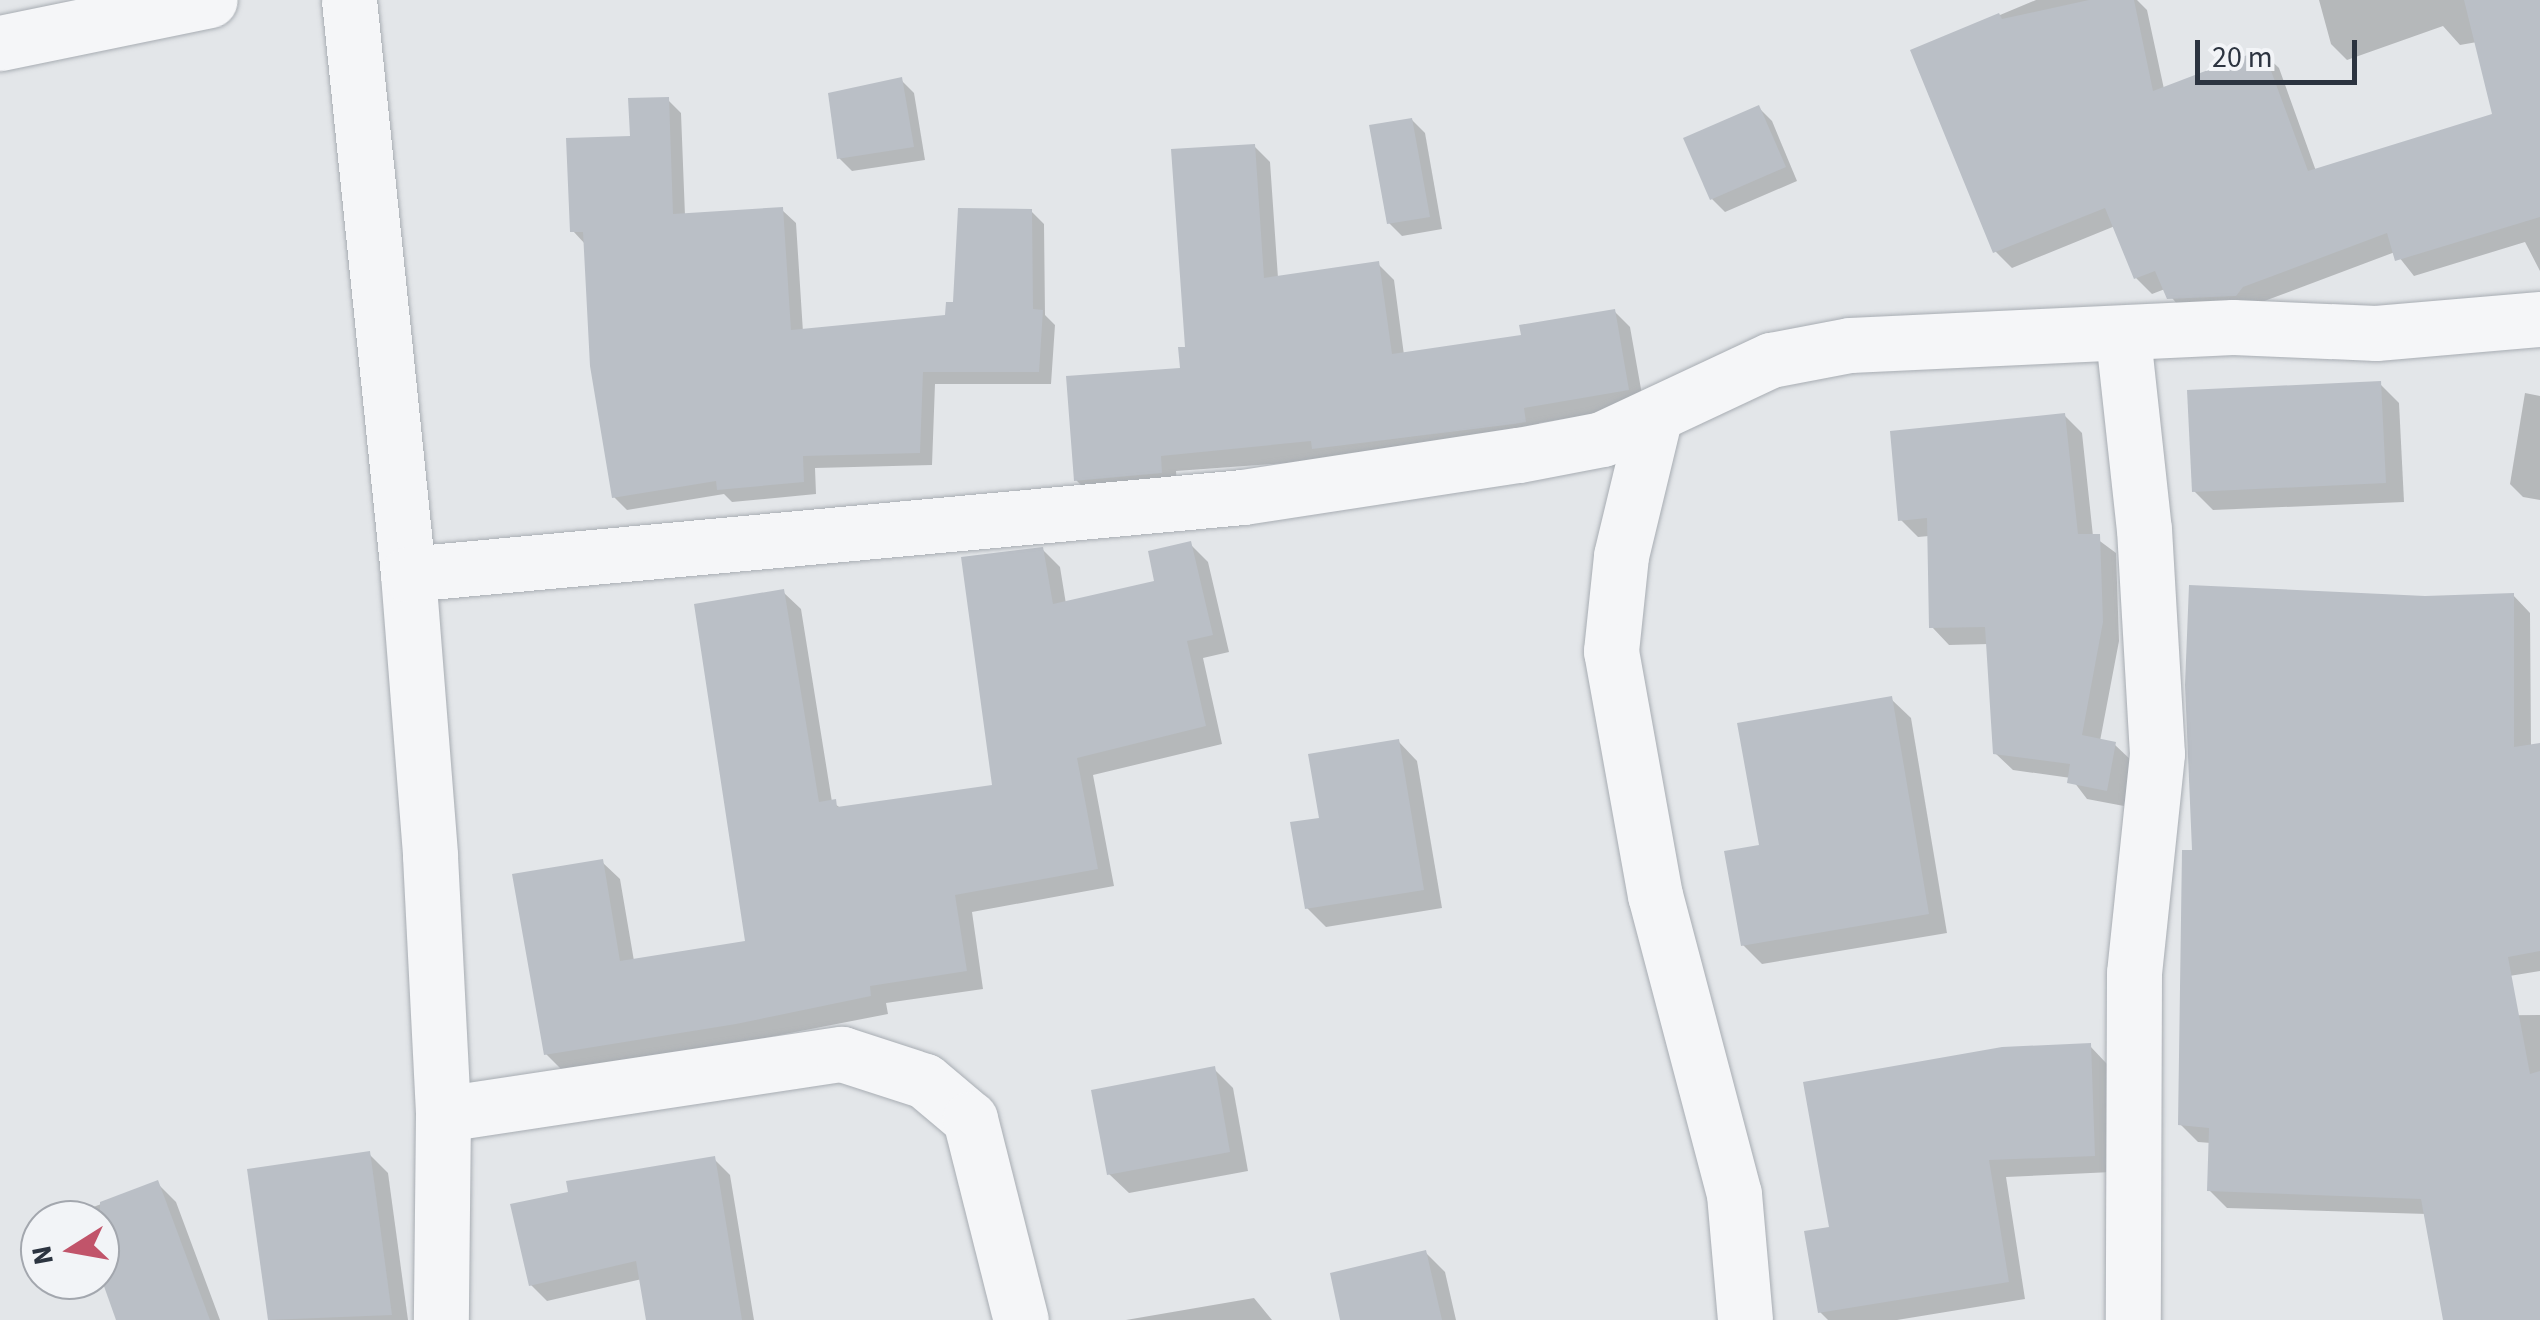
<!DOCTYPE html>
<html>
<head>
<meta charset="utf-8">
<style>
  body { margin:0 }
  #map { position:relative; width:2540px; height:1320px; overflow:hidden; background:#e3e6e9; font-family:"Source Sans 3",sans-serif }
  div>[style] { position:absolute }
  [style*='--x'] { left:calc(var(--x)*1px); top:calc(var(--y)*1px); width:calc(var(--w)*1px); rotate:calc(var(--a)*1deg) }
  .shadow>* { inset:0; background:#0003 }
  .building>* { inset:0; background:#babfc6 }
  .roads { filter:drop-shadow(0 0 2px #a8adb3) drop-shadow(0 0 2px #a8adb3) }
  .minor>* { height:55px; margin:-27.5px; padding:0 27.5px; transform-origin:27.5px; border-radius:27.5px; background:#f5f6f8 }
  span { translate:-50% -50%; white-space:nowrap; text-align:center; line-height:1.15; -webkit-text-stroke:10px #f2f4f7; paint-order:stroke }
  .north { position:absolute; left:20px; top:1200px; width:100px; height:100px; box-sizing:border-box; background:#f2f4f7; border:2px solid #a3a7ae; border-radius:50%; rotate:259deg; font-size:28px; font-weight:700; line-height:40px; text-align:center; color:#2c3440 }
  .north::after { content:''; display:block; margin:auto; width:35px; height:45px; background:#c1546a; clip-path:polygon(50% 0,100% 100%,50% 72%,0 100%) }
  .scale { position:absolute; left:2195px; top:40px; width:162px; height:45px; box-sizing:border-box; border:5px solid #2c3440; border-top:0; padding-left:12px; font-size:30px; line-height:35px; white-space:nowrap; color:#2c3440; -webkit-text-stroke:8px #f2f4f7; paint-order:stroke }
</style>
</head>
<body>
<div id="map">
  <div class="shadow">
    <i style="clip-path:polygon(2036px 0,2137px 0,2147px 10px,2164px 89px,2262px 52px,2279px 68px,2316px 171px,2495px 116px,2477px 42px,2460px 45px,2443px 26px,2347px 60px,2331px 44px,2319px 0,2540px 0,2540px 271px,2525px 242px,2414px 276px,2395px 252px,2259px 303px,2185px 314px,2165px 289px,2152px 294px,2136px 278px,2115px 226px,2012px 268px,1996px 252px,1914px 51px)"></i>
    <i style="clip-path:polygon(901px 80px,914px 93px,925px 160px,852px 171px,839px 158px)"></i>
    <i style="clip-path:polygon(668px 100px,681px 113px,685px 216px,782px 210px,796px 223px,803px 332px,947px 317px,1031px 211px,1044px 224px,1045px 315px,1055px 325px,1051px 384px,935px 384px,932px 465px,815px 468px,816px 494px,732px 502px,724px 494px,627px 510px,614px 497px,586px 245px,573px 231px,632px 138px)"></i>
    <i style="clip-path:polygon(1759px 108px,1772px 121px,1797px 181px,1725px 212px,1712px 199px)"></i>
    <i style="clip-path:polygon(1412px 120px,1425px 133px,1442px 229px,1402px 236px,1389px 223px)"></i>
    <i style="clip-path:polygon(1254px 146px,1270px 162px,1278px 278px,1378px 264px,1394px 280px,1404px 355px,1524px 338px,1614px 311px,1630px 327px,1644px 406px,1539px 423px,1541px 437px,1452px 451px,1176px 471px,1177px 488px,1092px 496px,1076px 480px,1183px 370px)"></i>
    <i style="clip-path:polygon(2380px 384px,2399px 403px,2404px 502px,2213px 510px,2194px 491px)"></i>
    <i style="clip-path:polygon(2525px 393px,2540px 396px,2540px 500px,2523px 497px,2510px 484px)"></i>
    <i style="clip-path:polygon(2065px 416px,2082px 433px,2093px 536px,2116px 553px,2119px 641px,2100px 741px,2114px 744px,2132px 761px,2124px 806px,2087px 799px,2071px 778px,2013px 770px,1995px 753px,1989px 644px,1949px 645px,1932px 627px,1929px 536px,1918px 537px,1901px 520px)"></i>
    <i style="clip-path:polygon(1190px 544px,1208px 562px,1229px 652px,1203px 658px,1222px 744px,1093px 775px,1114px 886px,972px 912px,983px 989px,886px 1003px,888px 1014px,754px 1040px,564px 1072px,546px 1054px,602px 862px,620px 879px,634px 961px,748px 943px,783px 592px,801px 609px,832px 802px,842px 809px,995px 787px,1042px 549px,1060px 567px,1066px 604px,1157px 583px)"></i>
    <i style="clip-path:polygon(2513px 595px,2530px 613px,2531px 747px,2540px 745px,2540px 971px,2411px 992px,2414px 1016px,2540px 1015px,2540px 1320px,2451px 1320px,2427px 1214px,2227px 1208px,2209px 1190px,2211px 1143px,2198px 1142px,2180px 1124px,2194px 853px,2425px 599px)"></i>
    <i style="clip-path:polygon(1891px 699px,1911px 718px,1947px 933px,1762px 964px,1743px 945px,1762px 847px)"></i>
    <i style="clip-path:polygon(1398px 741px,1417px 761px,1442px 908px,1326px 927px,1307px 908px,1321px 820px)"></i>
    <i style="clip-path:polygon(2090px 1046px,2107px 1064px,2112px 1172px,2006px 1177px,2025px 1299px,1897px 1320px,1828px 1320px,1820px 1312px,1831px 1229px)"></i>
    <i style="clip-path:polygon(1214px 1069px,1233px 1088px,1248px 1171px,1129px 1193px,1109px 1174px)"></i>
    <i style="clip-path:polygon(369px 1154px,388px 1173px,408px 1320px,270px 1320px,249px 1171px)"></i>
    <i style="clip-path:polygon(714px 1159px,730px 1175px,754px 1320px,648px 1320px,642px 1279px,547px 1301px,531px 1285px)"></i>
    <i style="clip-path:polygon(157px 1183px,176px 1202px,220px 1320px,119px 1320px,100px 1268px,100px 1220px,83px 1220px,80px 1212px)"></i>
    <i style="clip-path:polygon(1426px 1253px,1445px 1272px,1456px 1320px,1343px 1320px)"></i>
    <i style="clip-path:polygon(1254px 1298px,1272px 1320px,1126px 1320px)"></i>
  </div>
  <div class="building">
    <i style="clip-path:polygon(2089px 0,2134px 0,2153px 91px,2263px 49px,2308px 171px,2492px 114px,2464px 0,2540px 0,2540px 217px,2395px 261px,2387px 233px,2243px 287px,2236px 296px,2167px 299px,2155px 271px,2134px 279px,2105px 208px,1993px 253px,1910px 50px,1999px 13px,2002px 19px)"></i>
    <i style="clip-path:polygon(902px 77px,914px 147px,837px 159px,828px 93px)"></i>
    <i style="clip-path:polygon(669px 97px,673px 214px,783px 207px,791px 330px,945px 315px,946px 302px,953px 302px,958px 208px,1032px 209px,1033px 309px,1043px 310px,1039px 372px,923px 372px,920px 453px,803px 456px,804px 482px,717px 490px,716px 481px,612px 498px,590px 366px,583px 232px,570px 232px,566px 138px,630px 136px,628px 98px)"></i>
    <i style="clip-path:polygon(1759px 105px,1786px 167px,1710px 200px,1683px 138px)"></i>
    <i style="clip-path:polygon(1412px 118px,1430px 217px,1387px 224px,1369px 125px)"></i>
    <i style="clip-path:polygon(1255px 144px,1264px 278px,1379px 261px,1392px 354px,1521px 335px,1519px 325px,1615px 309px,1629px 390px,1524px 408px,1526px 422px,1514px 424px,1312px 449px,1311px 441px,1161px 456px,1162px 473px,1074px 481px,1066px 376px,1180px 368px,1178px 347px,1185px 347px,1171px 149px)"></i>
    <i style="clip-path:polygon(2381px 381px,2386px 483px,2192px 492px,2187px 390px)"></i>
    <i style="clip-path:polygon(2065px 413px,2078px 534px,2100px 534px,2103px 622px,2082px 735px,2116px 742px,2107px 791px,2067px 783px,2070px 764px,1993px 754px,1985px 627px,1929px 628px,1927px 518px,1898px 521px,1890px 431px)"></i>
    <i style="clip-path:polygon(1191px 541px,1213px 635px,1187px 641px,1206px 726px,1077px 758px,1098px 869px,955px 895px,967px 971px,870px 986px,871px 996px,736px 1024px,544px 1055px,512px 874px,603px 859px,620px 961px,745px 941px,694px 604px,784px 589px,819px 802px,836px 799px,837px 807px,992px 785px,961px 557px,1043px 547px,1053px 604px,1154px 581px,1148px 551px)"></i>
    <i style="clip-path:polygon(2189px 585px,2425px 596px,2514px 593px,2514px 747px,2540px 743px,2540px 951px,2508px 957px,2530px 1074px,2540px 1071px,2540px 1320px,2443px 1320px,2421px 1199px,2207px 1191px,2209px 1128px,2178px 1125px,2182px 850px,2192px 850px,2185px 685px)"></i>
    <i style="clip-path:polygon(1892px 696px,1929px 914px,1741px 946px,1724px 851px,1759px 845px,1737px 723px)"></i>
    <i style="clip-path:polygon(1399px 739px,1424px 890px,1305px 909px,1290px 822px,1319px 818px,1308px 754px)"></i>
    <i style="clip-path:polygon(2091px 1043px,2095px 1156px,1989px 1160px,2009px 1282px,1818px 1313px,1804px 1231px,1829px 1227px,1803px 1082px,2002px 1047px)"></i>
    <i style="clip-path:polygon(1215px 1066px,1230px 1152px,1107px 1175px,1091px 1090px)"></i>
    <i style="clip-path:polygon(370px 1151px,392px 1315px,268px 1320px,247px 1169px)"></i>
    <i style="clip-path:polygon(715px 1156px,742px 1320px,646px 1320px,636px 1261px,529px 1286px,510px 1204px,568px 1192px,566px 1181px)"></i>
    <i style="clip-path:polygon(158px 1180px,210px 1320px,116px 1320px,100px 1275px,100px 1202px)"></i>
    <i style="clip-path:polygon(1426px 1250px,1442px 1320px,1340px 1320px,1330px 1273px)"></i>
  </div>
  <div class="roads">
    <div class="minor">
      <i style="--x:349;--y:0;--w:577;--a:84.13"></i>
      <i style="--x:408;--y:574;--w:283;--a:85.5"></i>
      <i style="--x:430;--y:856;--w:258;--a:87.1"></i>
      <i style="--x:443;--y:1114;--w:206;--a:90.6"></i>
      <i style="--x:0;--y:43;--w:214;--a:-11.6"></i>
      <i style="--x:2123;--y:337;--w:193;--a:83.8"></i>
      <i style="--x:2144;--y:529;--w:225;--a:86.7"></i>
      <i style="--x:2157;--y:754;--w:220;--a:96"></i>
      <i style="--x:2134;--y:973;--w:347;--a:90.2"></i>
      <i style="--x:1655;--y:415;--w:145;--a:103.6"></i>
      <i style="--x:1621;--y:556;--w:96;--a:96"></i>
      <i style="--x:1611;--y:651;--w:248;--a:79.8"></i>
      <i style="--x:1655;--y:895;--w:309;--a:75.2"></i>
      <i style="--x:1734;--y:1194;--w:126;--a:85"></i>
      <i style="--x:408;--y:574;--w:839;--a:-5.27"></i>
      <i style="--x:1243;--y:497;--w:279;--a:-8.7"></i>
      <i style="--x:1519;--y:455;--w:85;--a:-10.9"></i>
      <i style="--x:1602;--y:439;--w:187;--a:-25.1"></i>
      <i style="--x:1771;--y:360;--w:80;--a:-10.8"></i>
      <i style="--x:1850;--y:345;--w:383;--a:-2.7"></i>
      <i style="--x:2233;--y:327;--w:143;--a:2.4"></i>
      <i style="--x:2376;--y:333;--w:165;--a:-4.9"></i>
      <i style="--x:443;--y:1114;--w:403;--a:-8.6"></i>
      <i style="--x:842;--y:1054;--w:87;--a:18"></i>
      <i style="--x:925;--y:1081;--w:59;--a:40.2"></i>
      <i style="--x:970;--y:1119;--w:207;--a:75.8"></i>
    </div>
  </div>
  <div class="north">N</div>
  <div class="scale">20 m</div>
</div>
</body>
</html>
